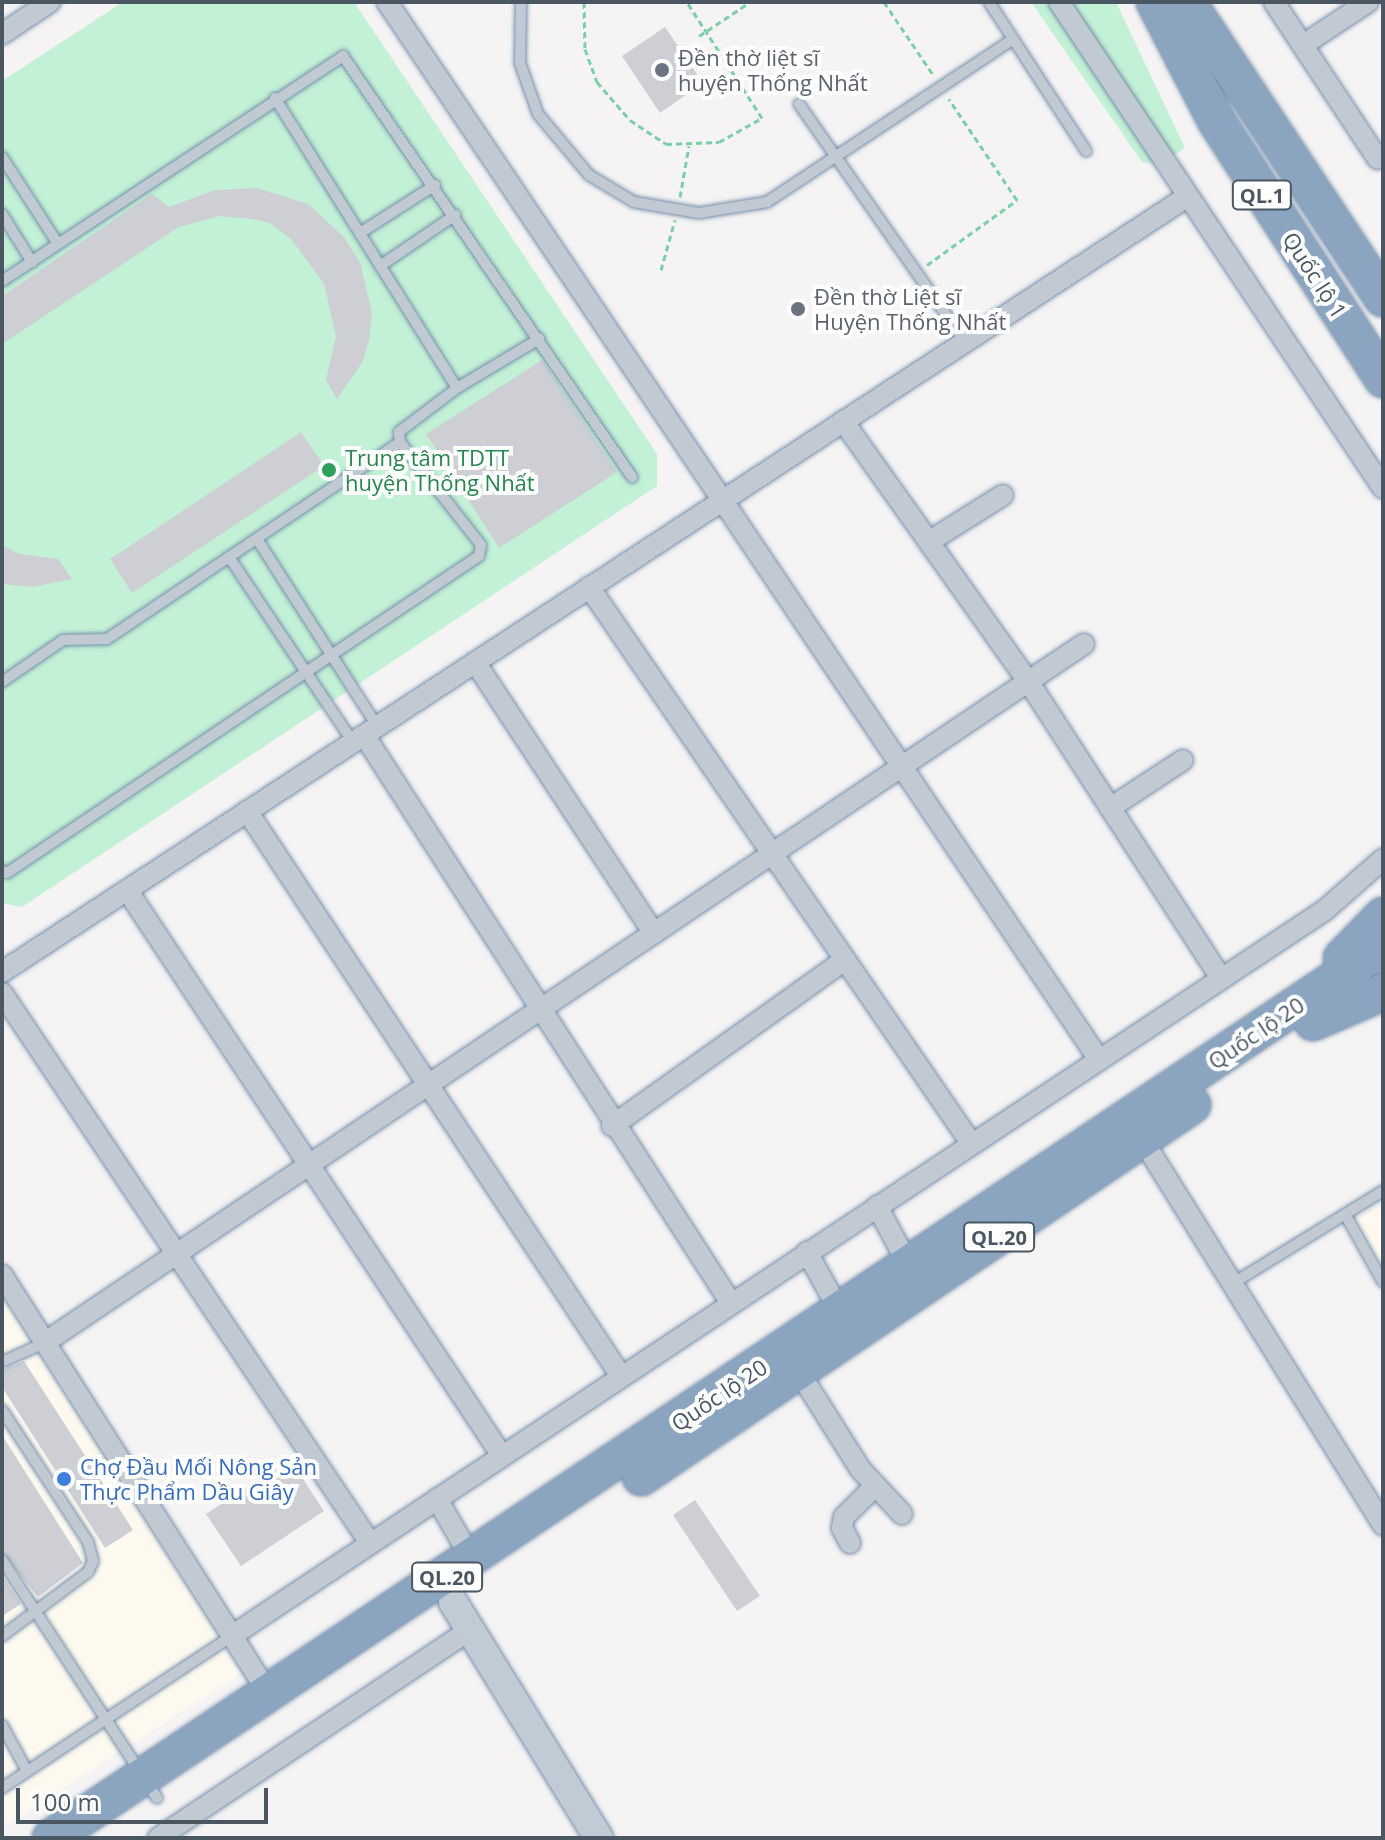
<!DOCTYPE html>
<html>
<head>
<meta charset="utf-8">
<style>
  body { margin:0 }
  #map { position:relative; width:1385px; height:1840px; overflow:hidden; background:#f5f3f3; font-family:"Open Sans",sans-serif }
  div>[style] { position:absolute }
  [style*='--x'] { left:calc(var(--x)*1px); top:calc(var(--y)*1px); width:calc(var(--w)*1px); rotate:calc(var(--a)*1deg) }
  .commercial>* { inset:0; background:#fdf9ef }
  .green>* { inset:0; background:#c3f1d5 }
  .building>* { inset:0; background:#cdcfd5 }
  .path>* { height:3px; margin-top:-1.5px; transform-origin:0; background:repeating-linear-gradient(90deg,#7ad0a6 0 6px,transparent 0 10px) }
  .roads { filter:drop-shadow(0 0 2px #7690ad) drop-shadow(0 0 2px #7690ad) }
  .lane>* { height:10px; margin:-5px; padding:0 5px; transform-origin:5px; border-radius:5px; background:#c1cad2 }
  .street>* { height:20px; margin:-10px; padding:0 10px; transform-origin:10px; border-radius:10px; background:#c1cad2 }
  .secondary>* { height:28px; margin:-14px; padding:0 14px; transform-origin:14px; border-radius:14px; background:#c1cbd6 }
  .highway>* { height:36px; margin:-18px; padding:0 18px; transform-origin:18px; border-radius:18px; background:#8ba5c1 }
  .dots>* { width:22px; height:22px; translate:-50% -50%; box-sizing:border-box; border:4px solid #fff; border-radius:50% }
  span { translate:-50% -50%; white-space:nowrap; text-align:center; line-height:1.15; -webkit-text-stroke:8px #fff; paint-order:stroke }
  .shield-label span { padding:2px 6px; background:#fff; border:2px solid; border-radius:6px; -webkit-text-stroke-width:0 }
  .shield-label { font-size:20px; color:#4a5661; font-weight:700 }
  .worship-label { font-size:22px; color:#5b616d }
  .left { translate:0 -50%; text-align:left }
  .street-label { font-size:22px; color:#4a5661 }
  .leisure-label { font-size:22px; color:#27864d }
  .shop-label { font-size:22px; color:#366cbe }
  .frame { position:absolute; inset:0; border:4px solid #4a5661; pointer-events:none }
  .scale { position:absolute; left:16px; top:1788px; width:252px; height:36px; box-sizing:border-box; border:4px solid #4a5661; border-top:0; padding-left:10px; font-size:24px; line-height:28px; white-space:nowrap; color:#4a5661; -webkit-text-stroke:6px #fff; paint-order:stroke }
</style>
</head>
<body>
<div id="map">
  <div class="commercial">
    <i style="clip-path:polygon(1383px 1205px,1383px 1297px,1344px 1228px)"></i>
    <i style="clip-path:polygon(2px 1290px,248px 1669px,4px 1826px,2px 1823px)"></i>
  </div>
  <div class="green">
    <i style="clip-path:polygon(123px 2px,354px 2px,657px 454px,657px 486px,22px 907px,2px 903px,2px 81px)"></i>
    <i style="clip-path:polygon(1031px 2px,1116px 2px,1185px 148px,1160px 165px,1142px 162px)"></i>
  </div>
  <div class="building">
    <i style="clip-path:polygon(665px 27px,703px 83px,660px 113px,622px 56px)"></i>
    <i style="clip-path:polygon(257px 188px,308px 204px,344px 237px,360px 262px,372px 313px,369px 340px,363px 361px,337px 399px,326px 380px,336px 337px,324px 284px,292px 240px,270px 223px,252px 219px,220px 216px,179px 227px,2px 344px,2px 296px,152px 194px,169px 207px,215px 190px)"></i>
    <i style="clip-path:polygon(542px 360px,617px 472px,499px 548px,426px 434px)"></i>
    <i style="clip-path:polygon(301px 432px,324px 466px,132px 593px,110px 559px)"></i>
    <i style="clip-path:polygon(2px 545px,20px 554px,58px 559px,72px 579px,32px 587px,2px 584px)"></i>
    <i style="clip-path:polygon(24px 1361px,133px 1530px,105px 1548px,2px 1387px,2px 1370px)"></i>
    <i style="clip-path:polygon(2px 1435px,83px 1563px,38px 1597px,2px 1552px)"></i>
    <i style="clip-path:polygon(290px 1459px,324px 1511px,241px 1566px,206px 1514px)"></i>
    <i style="clip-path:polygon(695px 1500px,760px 1596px,737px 1611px,673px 1515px)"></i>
    <i style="clip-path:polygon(2px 1575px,21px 1604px,2px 1616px)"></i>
  </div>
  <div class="path">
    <i style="--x:584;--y:2;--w:47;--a:88.8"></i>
    <i style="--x:585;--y:49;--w:35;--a:70"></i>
    <i style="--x:597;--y:82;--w:50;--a:49"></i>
    <i style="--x:630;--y:120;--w:43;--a:33.7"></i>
    <i style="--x:666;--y:144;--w:53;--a:-2.2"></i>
    <i style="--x:719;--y:142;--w:49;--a:-29.2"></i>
    <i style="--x:762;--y:118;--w:138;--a:-122.9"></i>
    <i style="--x:884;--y:2;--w:89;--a:56"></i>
    <i style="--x:699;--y:36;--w:61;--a:-33.7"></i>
    <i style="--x:680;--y:197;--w:52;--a:-80"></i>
    <i style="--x:927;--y:265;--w:111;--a:-35.8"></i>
    <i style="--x:1017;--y:200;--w:122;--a:-124"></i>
    <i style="--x:661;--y:270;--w:52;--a:-74.4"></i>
  </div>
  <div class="roads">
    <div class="lane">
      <i style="--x:521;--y:2;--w:61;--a:90.9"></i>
      <i style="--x:520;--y:63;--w:54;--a:70.6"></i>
      <i style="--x:538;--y:114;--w:80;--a:50.1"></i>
      <i style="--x:589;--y:175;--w:52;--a:31"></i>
      <i style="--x:634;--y:202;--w:66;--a:9.6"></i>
      <i style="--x:699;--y:213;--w:69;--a:-9.2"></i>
      <i style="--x:767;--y:202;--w:294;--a:-33.5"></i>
      <i style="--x:989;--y:2;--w:178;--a:56.9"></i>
      <i style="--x:275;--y:98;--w:342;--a:57.9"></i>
      <i style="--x:799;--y:104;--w:290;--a:55.1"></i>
      <i style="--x:2;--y:157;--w:103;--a:57.2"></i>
      <i style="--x:2;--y:214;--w:57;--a:58"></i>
      <i style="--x:360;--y:233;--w:89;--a:-32.6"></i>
      <i style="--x:380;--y:266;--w:91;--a:-34.2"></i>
      <i style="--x:2;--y:281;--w:409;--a:-33.4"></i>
      <i style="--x:343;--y:56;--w:511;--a:55.53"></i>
      <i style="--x:257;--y:539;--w:222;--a:57.3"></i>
      <i style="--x:229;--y:557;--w:223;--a:56.2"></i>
      <i style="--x:2;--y:682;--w:74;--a:-34.5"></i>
      <i style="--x:63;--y:640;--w:44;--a:-1.3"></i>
      <i style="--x:107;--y:639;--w:353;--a:-33.9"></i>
      <i style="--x:2;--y:871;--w:5;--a:22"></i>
      <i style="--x:7;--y:873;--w:569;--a:-33.89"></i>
      <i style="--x:479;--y:556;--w:11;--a:-80"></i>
      <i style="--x:481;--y:545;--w:131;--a:-128.2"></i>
      <i style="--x:400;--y:442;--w:10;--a:-96"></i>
      <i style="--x:399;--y:432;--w:73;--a:-37.2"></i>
      <i style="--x:457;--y:388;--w:96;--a:-30.9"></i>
      <i style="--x:1345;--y:1214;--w:78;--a:60.8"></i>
      <i style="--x:1235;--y:1282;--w:174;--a:-31.6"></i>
      <i style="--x:2;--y:1362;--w:46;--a:-24.3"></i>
      <i style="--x:2;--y:1410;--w:158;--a:56.9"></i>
      <i style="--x:88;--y:1542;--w:20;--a:75"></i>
      <i style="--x:93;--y:1561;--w:12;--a:114"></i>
      <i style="--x:88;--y:1572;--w:107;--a:143.3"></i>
      <i style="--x:2;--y:1560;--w:284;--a:56.9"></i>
      <i style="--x:2;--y:1725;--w:52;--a:61.5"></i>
      <i style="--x:2;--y:1788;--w:277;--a:-33.5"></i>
    </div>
    <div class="street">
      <i style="--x:387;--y:2;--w:1273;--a:56.05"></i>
      <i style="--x:1059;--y:2;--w:584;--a:56.31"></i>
      <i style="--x:1274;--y:2;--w:188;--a:56.5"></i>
      <i style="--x:2;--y:34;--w:58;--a:-33.7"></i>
      <i style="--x:1303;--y:45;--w:78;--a:-33.5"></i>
      <i style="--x:843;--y:421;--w:319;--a:54.6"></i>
      <i style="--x:1028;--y:681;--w:354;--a:57"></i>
      <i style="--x:930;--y:541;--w:86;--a:-32.2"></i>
      <i style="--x:589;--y:587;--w:675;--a:55.51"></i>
      <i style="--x:475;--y:662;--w:325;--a:56.6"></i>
      <i style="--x:366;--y:738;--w:673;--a:57.14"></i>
      <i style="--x:1110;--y:808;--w:87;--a:-33.3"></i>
      <i style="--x:247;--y:811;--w:678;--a:56.5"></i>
      <i style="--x:127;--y:890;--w:679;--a:56.47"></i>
      <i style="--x:2;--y:972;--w:1416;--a:-33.19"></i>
      <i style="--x:2;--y:993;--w:662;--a:56.21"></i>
      <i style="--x:612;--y:1126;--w:284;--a:-35.5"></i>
      <i style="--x:1142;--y:1139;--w:455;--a:58"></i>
      <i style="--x:877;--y:1206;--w:66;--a:61.9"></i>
      <i style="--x:807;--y:1252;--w:77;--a:61.1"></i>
      <i style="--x:2;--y:1275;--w:497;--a:57.5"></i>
      <i style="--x:44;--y:1343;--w:1253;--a:-33.91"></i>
      <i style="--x:799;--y:1372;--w:116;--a:57.7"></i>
      <i style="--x:861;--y:1470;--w:60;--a:47"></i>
      <i style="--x:437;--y:1499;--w:72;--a:59.9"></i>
      <i style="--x:850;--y:1543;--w:17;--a:-118"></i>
      <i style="--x:842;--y:1528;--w:11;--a:-80"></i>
      <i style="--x:844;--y:1517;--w:44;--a:-45"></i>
      <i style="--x:233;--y:1635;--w:1311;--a:-33.58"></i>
      <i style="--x:1325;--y:910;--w:77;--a:-41.3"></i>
      <i style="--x:158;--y:1838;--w:375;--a:-33.7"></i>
    </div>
    <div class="secondary">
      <i style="--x:453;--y:1602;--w:278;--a:58.3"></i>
    </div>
    <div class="highway">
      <i style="--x:1155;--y:2;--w:135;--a:62.7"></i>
      <i style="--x:1217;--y:122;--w:306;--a:57.1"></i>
      <i style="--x:1187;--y:2;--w:355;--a:56.5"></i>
      <i style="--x:1342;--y:958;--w:59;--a:-45.7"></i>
      <i style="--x:1313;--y:1022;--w:76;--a:-23.2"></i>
      <i style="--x:641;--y:1477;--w:665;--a:-34.02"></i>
      <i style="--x:51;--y:1838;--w:1603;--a:-33.78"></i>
    </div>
  </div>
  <div class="dots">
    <i style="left:662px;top:70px;background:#6b7280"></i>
    <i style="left:798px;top:309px;background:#6b7280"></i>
    <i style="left:329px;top:470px;background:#2e9e5b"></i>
    <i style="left:64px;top:1479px;background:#3f7fe0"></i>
  </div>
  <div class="shield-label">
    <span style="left:1262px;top:195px">QL.1</span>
    <span style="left:999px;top:1237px">QL.20</span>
    <span style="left:447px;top:1577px">QL.20</span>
  </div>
  <div class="worship-label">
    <span class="left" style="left:678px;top:70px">Đền thờ liệt sĩ<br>huyện Thống Nhất</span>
    <span class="left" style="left:814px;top:309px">Đền thờ Liệt sĩ<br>Huyện Thống Nhất</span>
  </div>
  <div class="street-label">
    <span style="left:1315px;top:275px;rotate:57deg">Quốc lộ 1</span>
    <span style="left:1256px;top:1033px;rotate:-34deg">Quốc lộ 20</span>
    <span style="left:719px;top:1395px;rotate:-34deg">Quốc lộ 20</span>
  </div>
  <div class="leisure-label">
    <span class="left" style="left:345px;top:470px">Trung tâm TDTT<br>huyện Thống Nhất</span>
  </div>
  <div class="shop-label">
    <span class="left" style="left:80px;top:1479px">Chợ Đầu Mối Nông Sản<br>Thực Phẩm Dầu Giây</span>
  </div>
  <div class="frame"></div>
  <div class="scale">100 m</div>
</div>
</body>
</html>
